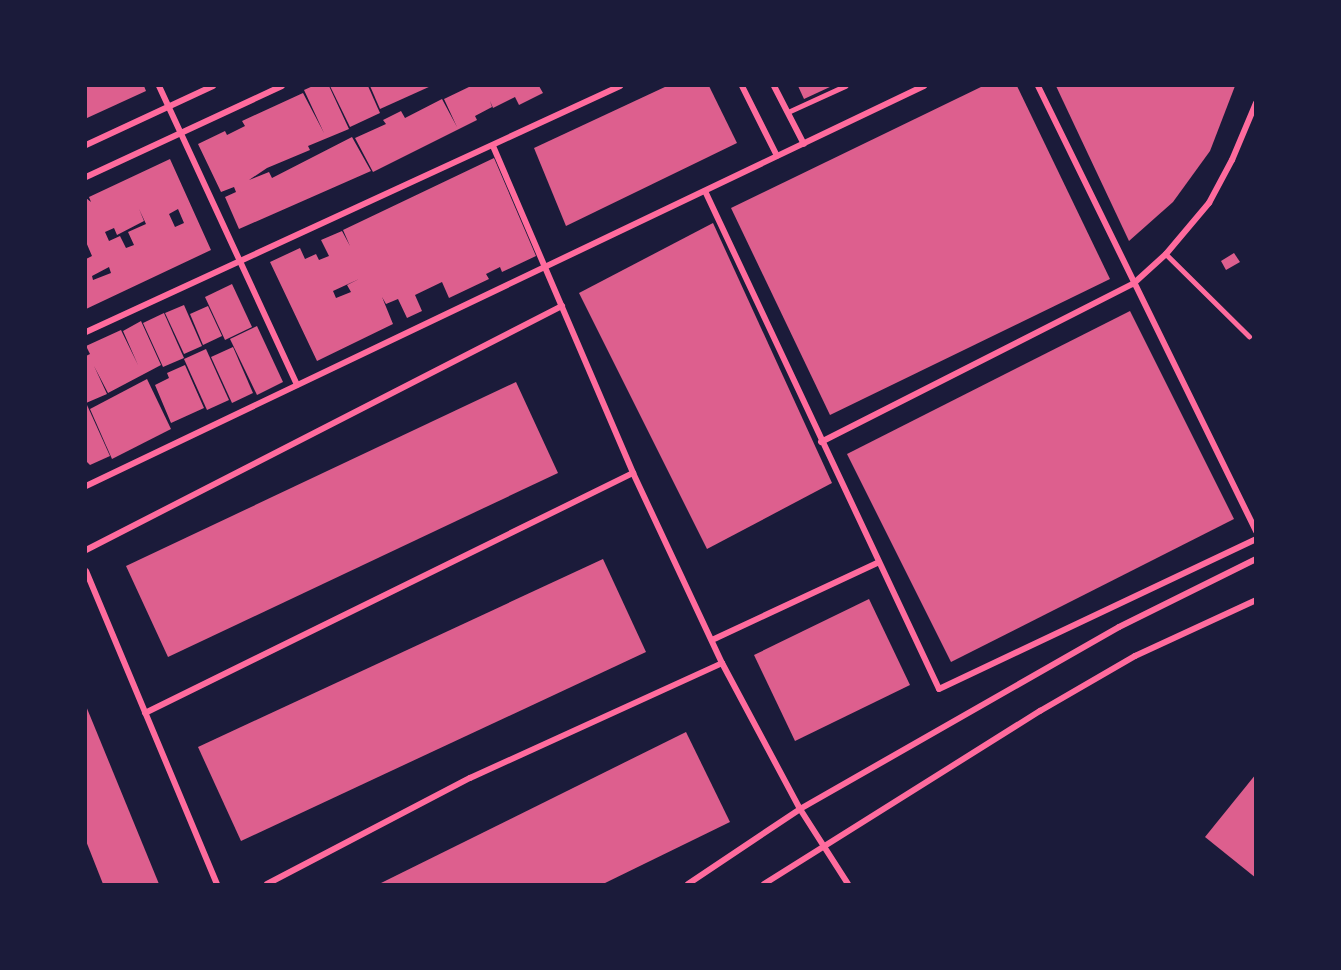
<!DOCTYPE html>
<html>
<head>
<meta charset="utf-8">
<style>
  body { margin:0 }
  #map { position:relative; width:1341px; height:970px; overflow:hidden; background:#1b1b3a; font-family:"Golos Text",sans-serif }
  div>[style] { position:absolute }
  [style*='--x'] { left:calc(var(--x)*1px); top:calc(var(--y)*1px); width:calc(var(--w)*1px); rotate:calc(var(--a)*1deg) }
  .building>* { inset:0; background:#dd5f8e }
  .service>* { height:4.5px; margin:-2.25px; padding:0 2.25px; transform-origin:2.25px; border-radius:2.25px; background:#ff6b9d }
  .minor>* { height:6px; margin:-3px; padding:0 3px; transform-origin:3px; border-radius:3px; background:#ff6b9d }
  span { translate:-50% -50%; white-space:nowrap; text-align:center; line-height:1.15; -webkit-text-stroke:4.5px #1b1b3a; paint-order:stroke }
  .frame { position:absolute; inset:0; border:87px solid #1b1b3a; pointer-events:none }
</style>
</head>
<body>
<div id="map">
  <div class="building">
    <i style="clip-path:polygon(86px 86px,144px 86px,146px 91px,87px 118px)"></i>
    <i style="clip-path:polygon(313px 86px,329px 86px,349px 129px,308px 146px,310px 150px,267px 168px,249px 180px,269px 172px,272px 178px,352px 137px,371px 171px,239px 229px,225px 197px,236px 192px,234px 187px,221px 192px,198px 144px,225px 131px,227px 135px,245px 126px,242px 121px,303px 93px,324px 133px,304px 90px)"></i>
    <i style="clip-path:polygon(330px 86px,368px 86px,380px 113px,350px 127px)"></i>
    <i style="clip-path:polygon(370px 86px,431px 86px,380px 109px)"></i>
    <i style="clip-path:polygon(471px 86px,539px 86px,543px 93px,519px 105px,515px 97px,493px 108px,490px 101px,492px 107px,475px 116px,477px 120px,373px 172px,355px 138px,386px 124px,383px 120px,401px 111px,405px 118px,442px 99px,457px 127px,444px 99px)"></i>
    <i style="clip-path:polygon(667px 86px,709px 86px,737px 143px,566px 226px,534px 148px)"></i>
    <i style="clip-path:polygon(798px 86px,832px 86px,804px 99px)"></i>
    <i style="clip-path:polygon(983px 86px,1017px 86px,1110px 279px,830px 415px,731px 208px)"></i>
    <i style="clip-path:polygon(1056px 86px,1235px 86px,1210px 151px,1173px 202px,1129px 241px)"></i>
    <i style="clip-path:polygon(evenodd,494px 158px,536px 256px,502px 272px,500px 267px,486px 274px,489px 279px,449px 298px,442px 282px,415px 295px,422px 311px,407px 318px,398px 299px,386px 304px,382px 297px,393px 324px,317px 361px,270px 262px,300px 248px,305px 259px,316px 254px,319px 260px,329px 256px,321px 240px,342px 231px,350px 246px,343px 230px,494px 158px,359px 279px,347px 285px,351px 292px,336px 298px,333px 291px,359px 279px)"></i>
    <i style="clip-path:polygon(evenodd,170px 159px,211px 250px,86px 309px,86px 259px,92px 256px,86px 242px,86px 198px,91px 202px,89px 197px,170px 159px,139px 209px,146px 224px,128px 232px,134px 245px,126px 248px,120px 236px,109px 241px,105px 232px,114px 228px,117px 235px,144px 221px,139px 209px,170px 159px,178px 209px,184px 223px,175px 227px,169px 214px,178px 209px,170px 159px,109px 267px,111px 273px,93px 280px,92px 276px,109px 267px)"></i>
    <i style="clip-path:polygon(713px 223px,832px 483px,707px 549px,579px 293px)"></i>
    <i style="clip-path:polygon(1234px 253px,1240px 262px,1226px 270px,1221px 261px)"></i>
    <i style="clip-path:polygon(232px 284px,252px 327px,225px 340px,205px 297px)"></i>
    <i style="clip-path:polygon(184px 305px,202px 346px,184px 354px,165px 313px)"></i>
    <i style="clip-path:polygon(208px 306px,222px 336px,203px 345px,190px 314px)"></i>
    <i style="clip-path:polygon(1130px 311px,1234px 519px,951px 662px,847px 454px)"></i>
    <i style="clip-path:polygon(164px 313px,184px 358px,163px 367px,143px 323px)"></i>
    <i style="clip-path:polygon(141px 321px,161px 365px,108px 393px,94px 366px,107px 394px,86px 403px,86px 356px,90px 354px,86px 346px,121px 330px,138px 365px,123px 331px)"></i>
    <i style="clip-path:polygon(257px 326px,283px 382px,257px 395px,230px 339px)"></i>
    <i style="clip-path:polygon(233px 347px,253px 393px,232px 403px,211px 357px)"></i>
    <i style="clip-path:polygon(206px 349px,229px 400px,207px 410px,184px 359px)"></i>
    <i style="clip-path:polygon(185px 365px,204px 408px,171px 423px,155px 385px,169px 378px,167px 373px)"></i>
    <i style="clip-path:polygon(147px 379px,171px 429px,112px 459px,90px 409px)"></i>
    <i style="clip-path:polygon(516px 382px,558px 473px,168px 657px,126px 566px)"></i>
    <i style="clip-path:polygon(87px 405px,110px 456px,90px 465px,86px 461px)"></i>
    <i style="clip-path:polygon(603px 559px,646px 652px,241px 841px,198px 747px)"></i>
    <i style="clip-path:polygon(869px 599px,910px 685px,795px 741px,754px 655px)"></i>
    <i style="clip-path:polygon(86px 706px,159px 884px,103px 884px,86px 841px)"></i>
    <i style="clip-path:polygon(686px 732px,730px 822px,603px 884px,379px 884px)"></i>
    <i style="clip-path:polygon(1256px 774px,1256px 878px,1205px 837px)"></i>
  </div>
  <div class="service">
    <i style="--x:788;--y:112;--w:63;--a:-24.5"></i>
    <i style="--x:1166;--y:254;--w:117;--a:44.7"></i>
  </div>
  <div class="minor">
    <i style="--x:159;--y:86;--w:329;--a:65.2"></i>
    <i style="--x:742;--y:86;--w:78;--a:63.4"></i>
    <i style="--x:774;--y:86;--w:65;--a:62.7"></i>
    <i style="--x:1038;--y:86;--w:496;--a:63.9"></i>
    <i style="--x:86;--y:145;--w:140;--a:-24.9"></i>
    <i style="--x:493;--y:146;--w:356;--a:66.8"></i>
    <i style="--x:633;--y:473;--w:210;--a:64.9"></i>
    <i style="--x:722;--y:663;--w:166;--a:61.9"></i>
    <i style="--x:800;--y:809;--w:89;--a:57.4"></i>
    <i style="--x:86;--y:177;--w:216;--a:-24.9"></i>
    <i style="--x:705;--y:191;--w:550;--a:64.83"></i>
    <i style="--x:939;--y:689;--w:351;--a:-25.3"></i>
    <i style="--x:86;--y:332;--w:588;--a:-24.73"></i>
    <i style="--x:821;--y:442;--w:350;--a:-26.9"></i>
    <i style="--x:1133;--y:284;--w:45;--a:-42.3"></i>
    <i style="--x:1166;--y:254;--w:67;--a:-49.9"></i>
    <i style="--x:1209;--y:203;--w:49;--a:-61.9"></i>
    <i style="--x:1232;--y:160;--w:62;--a:-67.2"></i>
    <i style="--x:86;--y:486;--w:929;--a:-25.52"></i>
    <i style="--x:86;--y:550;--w:535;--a:-27.14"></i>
    <i style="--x:86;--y:571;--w:339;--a:67.3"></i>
    <i style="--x:712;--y:640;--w:184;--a:-25"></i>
    <i style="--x:145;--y:713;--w:544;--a:-26.19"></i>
    <i style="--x:267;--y:884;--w:229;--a:-27.6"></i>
    <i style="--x:470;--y:778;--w:277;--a:-24.5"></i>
    <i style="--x:688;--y:884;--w:135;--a:-33.8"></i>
    <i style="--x:800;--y:809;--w:367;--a:-29.7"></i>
    <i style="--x:1119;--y:627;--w:153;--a:-26.4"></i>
    <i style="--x:764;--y:884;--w:326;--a:-32.1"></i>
    <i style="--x:1040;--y:711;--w:110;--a:-30.1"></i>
    <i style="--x:1135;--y:656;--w:133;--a:-24.8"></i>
  </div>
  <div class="frame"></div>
</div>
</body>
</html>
